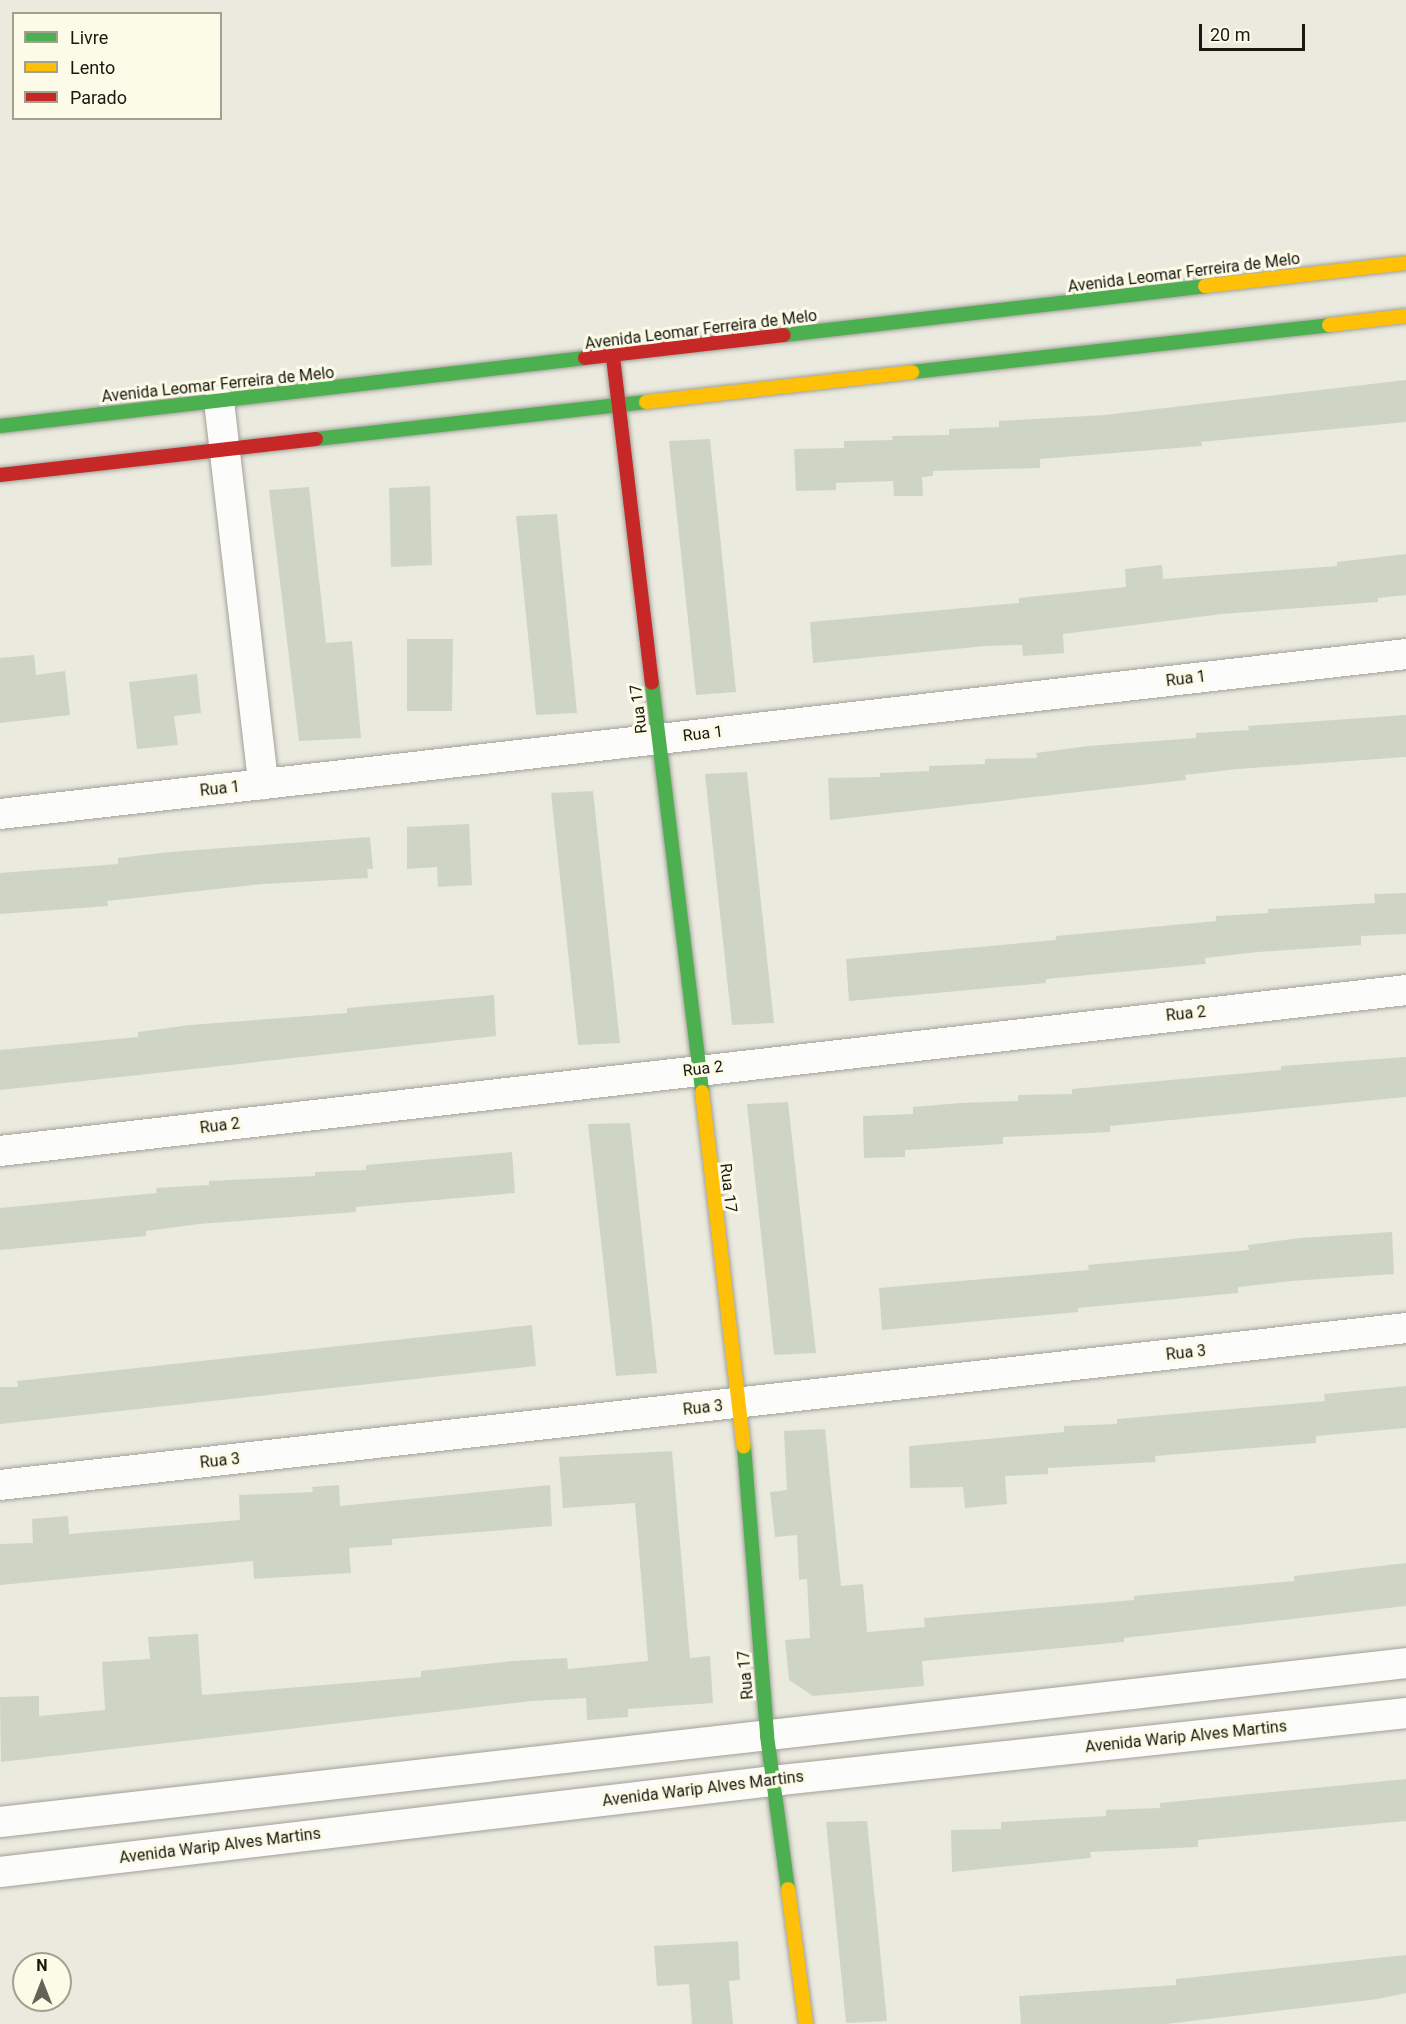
<!DOCTYPE html>
<html>
<head>
<meta charset="utf-8">
<style>
  body { margin:0 }
  #map { position:relative; width:1406px; height:2024px; overflow:hidden; background:#eaeadf; font-family:Roboto,sans-serif }
  div>[style] { position:absolute }
  [style*='--x'] { left:calc(var(--x)*1px); top:calc(var(--y)*1px); width:calc(var(--w)*1px); rotate:calc(var(--a)*1deg) }
  .building>* { inset:0; background:#cfd5c5 }
  .roads { filter:drop-shadow(0 0 2px #a1a199) drop-shadow(0 0 2px #a1a199) }
  .street>* { height:30px; margin:-15px; padding:0 15px; transform-origin:15px; border-radius:15px; background:#fcfcfa }
  .fast>* { height:14px; margin:-7px; padding:0 7px; transform-origin:7px; border-radius:7px; background:#4caf50 }
  .slow>* { height:14px; margin:-7px; padding:0 7px; transform-origin:7px; border-radius:7px; background:#ffc107 }
  .jam>* { height:14px; margin:-7px; padding:0 7px; transform-origin:7px; border-radius:7px; background:#c62828 }
  span { translate:-50% -50%; white-space:nowrap; text-align:center; line-height:1.15; -webkit-text-stroke:6px #fcfbe7; paint-order:stroke }
  .street-label { font-size:16px; color:#181811 }
  .legend { position:absolute; left:12px; top:12px; width:210px; height:108px; box-sizing:border-box; background:#fcfbe7; border:2px solid #a1a091; margin:0; padding:8px 10px; list-style:none; font-size:18px; color:#181811 }
  .legend li { display:flex; align-items:center; gap:12px; height:30px }
  .legend b { width:30px; border:2px solid #a1a091 }
  .north { position:absolute; left:12px; top:1952px; width:60px; height:60px; box-sizing:border-box; background:#fcfbe7; border:2px solid #a1a091; border-radius:50%; rotate:0deg; font-size:16px; font-weight:700; line-height:24px; text-align:center; color:#181811 }
  .north::after { content:''; display:block; margin:auto; width:21px; height:27px; background:#626259; clip-path:polygon(50% 0,100% 100%,50% 72%,0 100%) }
  .scale { position:absolute; left:1199px; top:24px; width:106px; height:27px; box-sizing:border-box; border:3px solid #181811; border-top:0; padding-left:8px; font-size:18px; line-height:21px; white-space:nowrap; color:#181811; -webkit-text-stroke:4px #fcfbe7; paint-order:stroke }
</style>
</head>
<body>
<div id="map">
  <div class="building">
    <i style="clip-path:polygon(1406px 380px,1406px 422px,1201px 442px,1202px 446px,1040px 459px,1040px 468px,933px 471px,933px 476px,922px 477px,923px 496px,894px 496px,893px 481px,836px 483px,836px 490px,796px 491px,794px 449px,844px 448px,844px 441px,893px 440px,892px 436px,949px 435px,949px 429px,999px 427px,999px 421px,1105px 415px)"></i>
    <i style="clip-path:polygon(710px 439px,736px 692px,696px 695px,669px 441px)"></i>
    <i style="clip-path:polygon(430px 486px,432px 565px,391px 567px,389px 488px)"></i>
    <i style="clip-path:polygon(309px 487px,326px 643px,352px 641px,361px 738px,299px 741px,269px 490px)"></i>
    <i style="clip-path:polygon(557px 514px,577px 713px,536px 715px,516px 516px)"></i>
    <i style="clip-path:polygon(1406px 554px,1406px 595px,1378px 598px,1378px 602px,1222px 614px,1063px 634px,1064px 653px,1023px 656px,1022px 645px,986px 646px,813px 663px,810px 622px,1019px 603px,1019px 598px,1126px 587px,1125px 569px,1162px 565px,1163px 579px,1337px 566px,1337px 562px)"></i>
    <i style="clip-path:polygon(407px 639px,453px 639px,452px 711px,407px 711px)"></i>
    <i style="clip-path:polygon(34px 655px,36px 675px,65px 671px,70px 715px,0 723px,0 658px)"></i>
    <i style="clip-path:polygon(197px 674px,201px 713px,174px 716px,178px 745px,137px 749px,129px 682px)"></i>
    <i style="clip-path:polygon(1406px 715px,1406px 757px,1238px 769px,1185px 775px,1186px 780px,830px 820px,828px 778px,880px 777px,880px 773px,929px 771px,929px 766px,985px 764px,985px 759px,1037px 758px,1036px 753px,1088px 746px,1196px 738px,1196px 733px,1249px 730px,1248px 726px)"></i>
    <i style="clip-path:polygon(747px 772px,774px 1023px,732px 1025px,705px 774px)"></i>
    <i style="clip-path:polygon(593px 791px,620px 1043px,578px 1045px,551px 793px)"></i>
    <i style="clip-path:polygon(469px 824px,472px 885px,438px 887px,437px 867px,407px 869px,407px 827px)"></i>
    <i style="clip-path:polygon(370px 837px,373px 869px,367px 869px,368px 878px,263px 884px,107px 901px,108px 906px,0 914px,0 873px,118px 864px,118px 858px,170px 852px)"></i>
    <i style="clip-path:polygon(1406px 893px,1406px 934px,1361px 936px,1361px 945px,1258px 952px,1205px 958px,1206px 964px,1046px 979px,1046px 983px,849px 1001px,846px 959px,1056px 940px,1056px 936px,1216px 921px,1216px 916px,1268px 913px,1268px 909px,1375px 903px,1374px 894px)"></i>
    <i style="clip-path:polygon(494px 995px,496px 1036px,0 1090px,0 1050px,138px 1037px,138px 1032px,190px 1025px,347px 1013px,347px 1008px)"></i>
    <i style="clip-path:polygon(1406px 1057px,1406px 1097px,1110px 1126px,1110px 1132px,1003px 1137px,1003px 1144px,905px 1150px,905px 1157px,864px 1158px,863px 1116px,913px 1114px,913px 1107px,961px 1103px,1018px 1101px,1018px 1095px,1072px 1094px,1072px 1089px,1281px 1070px,1281px 1066px)"></i>
    <i style="clip-path:polygon(788px 1102px,816px 1353px,774px 1355px,747px 1104px)"></i>
    <i style="clip-path:polygon(630px 1123px,657px 1373px,616px 1376px,588px 1124px)"></i>
    <i style="clip-path:polygon(512px 1152px,515px 1193px,356px 1207px,356px 1212px,199px 1224px,146px 1231px,146px 1236px,0 1250px,0 1208px,157px 1193px,156px 1188px,209px 1185px,209px 1181px,315px 1176px,315px 1172px,366px 1170px,366px 1165px)"></i>
    <i style="clip-path:polygon(1392px 1232px,1394px 1274px,1291px 1281px,1238px 1287px,1238px 1293px,1078px 1308px,1078px 1312px,882px 1330px,879px 1288px,1089px 1270px,1088px 1265px,1249px 1250px,1248px 1245px,1300px 1238px)"></i>
    <i style="clip-path:polygon(532px 1325px,536px 1366px,0 1424px,0 1387px,18px 1387px,17px 1381px)"></i>
    <i style="clip-path:polygon(1406px 1386px,1406px 1428px,1316px 1436px,1316px 1443px,1155px 1456px,1156px 1462px,1048px 1468px,1048px 1474px,1005px 1476px,1007px 1504px,965px 1508px,963px 1487px,910px 1488px,909px 1446px,1064px 1432px,1064px 1426px,1117px 1424px,1117px 1419px,1325px 1401px,1324px 1394px)"></i>
    <i style="clip-path:polygon(825px 1429px,841px 1586px,863px 1584px,867px 1632px,925px 1627px,924px 1618px,1134px 1600px,1134px 1596px,1294px 1581px,1294px 1576px,1406px 1563px,1406px 1606px,1124px 1638px,1124px 1642px,922px 1661px,924px 1686px,813px 1696px,789px 1680px,785px 1640px,810px 1638px,807px 1579px,799px 1580px,797px 1535px,775px 1537px,770px 1492px,787px 1490px,784px 1431px)"></i>
    <i style="clip-path:polygon(672px 1451px,690px 1658px,710px 1656px,713px 1703px,628px 1709px,628px 1717px,587px 1720px,586px 1698px,532px 1701px,1px 1762px,0 1697px,39px 1696px,39px 1716px,105px 1710px,102px 1662px,150px 1659px,148px 1637px,198px 1634px,202px 1695px,421px 1677px,421px 1671px,513px 1661px,567px 1658px,568px 1669px,648px 1661px,635px 1503px,563px 1508px,559px 1457px)"></i>
    <i style="clip-path:polygon(339px 1485px,340px 1506px,550px 1485px,552px 1526px,392px 1539px,392px 1545px,349px 1548px,351px 1573px,254px 1579px,253px 1561px,0 1585px,0 1544px,33px 1543px,32px 1519px,68px 1516px,69px 1534px,240px 1520px,239px 1495px,313px 1492px,312px 1487px)"></i>
    <i style="clip-path:polygon(1406px 1779px,1406px 1821px,1198px 1840px,1198px 1847px,1090px 1852px,1091px 1858px,952px 1872px,951px 1830px,1001px 1829px,1001px 1822px,1106px 1816px,1106px 1810px,1160px 1808px,1160px 1803px)"></i>
    <i style="clip-path:polygon(867px 1821px,887px 2021px,846px 2023px,826px 1822px)"></i>
    <i style="clip-path:polygon(738px 1941px,740px 1980px,729px 1981px,733px 2024px,692px 2024px,689px 1984px,657px 1986px,654px 1946px)"></i>
    <i style="clip-path:polygon(1406px 1955px,1406px 1993px,1378px 1999px,1166px 2024px,1021px 2024px,1019px 1996px,1176px 1985px,1176px 1979px)"></i>
  </div>
  <div class="roads">
    <div class="street">
      <i style="--x:219;--y:401;--w:386;--a:83.4"></i>
      <i style="--x:0;--y:814;--w:1415;--a:-6.49"></i>
      <i style="--x:0;--y:1151;--w:1415;--a:-6.53"></i>
      <i style="--x:0;--y:1485;--w:1415;--a:-6.37"></i>
      <i style="--x:0;--y:1822;--w:1415;--a:-6.45"></i>
      <i style="--x:0;--y:1872;--w:777;--a:-6.72"></i>
      <i style="--x:772;--y:1781;--w:638;--a:-6.12"></i>
    </div>
    <div class="fast">
      <i style="--x:784;--y:335;--w:424;--a:-6.6"></i>
      <i style="--x:912;--y:372;--w:420;--a:-6.4"></i>
      <i style="--x:0;--y:426;--w:589;--a:-6.63"></i>
      <i style="--x:316;--y:439;--w:332;--a:-6.4"></i>
      <i style="--x:652;--y:683;--w:412;--a:83"></i>
      <i style="--x:744;--y:1447;--w:290;--a:85.4"></i>
      <i style="--x:767;--y:1736;--w:154;--a:82.2"></i>
    </div>
    <div class="slow">
      <i style="--x:1205;--y:286;--w:202;--a:-6.5"></i>
      <i style="--x:1329;--y:325;--w:78;--a:-6.7"></i>
      <i style="--x:646;--y:402;--w:268;--a:-6.4"></i>
      <i style="--x:702;--y:1092;--w:357;--a:83.3"></i>
      <i style="--x:788;--y:1889;--w:136;--a:82.4"></i>
    </div>
    <div class="jam">
      <i style="--x:613;--y:357;--w:328;--a:83.2"></i>
      <i style="--x:585;--y:358;--w:200;--a:-6.6"></i>
      <i style="--x:0;--y:475;--w:318;--a:-6.5"></i>
    </div>
  </div>
  <div class="street-label">
    <span style="left:1184px;top:273px;rotate:-7deg">Avenida Leomar Ferreira de Melo</span>
    <span style="left:701px;top:330px;rotate:-7deg">Avenida Leomar Ferreira de Melo</span>
    <span style="left:218px;top:385px;rotate:-6deg">Avenida Leomar Ferreira de Melo</span>
    <span style="left:1186px;top:679px;rotate:-7deg">Rua 1</span>
    <span style="left:639px;top:709px;rotate:-97deg">Rua 17</span>
    <span style="left:703px;top:734px;rotate:-7deg">Rua 1</span>
    <span style="left:220px;top:789px;rotate:-6deg">Rua 1</span>
    <span style="left:1186px;top:1014px;rotate:-6deg">Rua 2</span>
    <span style="left:703px;top:1069px;rotate:-7deg">Rua 2</span>
    <span style="left:220px;top:1126px;rotate:-7deg">Rua 2</span>
    <span style="left:728px;top:1188px;rotate:83deg">Rua 17</span>
    <span style="left:1186px;top:1353px;rotate:-6deg">Rua 3</span>
    <span style="left:703px;top:1408px;rotate:-6deg">Rua 3</span>
    <span style="left:220px;top:1461px;rotate:-6deg">Rua 3</span>
    <span style="left:746px;top:1675px;rotate:-95deg">Rua 17</span>
    <span style="left:1186px;top:1737px;rotate:-6deg">Avenida Warip Alves Martins</span>
    <span style="left:703px;top:1789px;rotate:-7deg">Avenida Warip Alves Martins</span>
    <span style="left:220px;top:1846px;rotate:-7deg">Avenida Warip Alves Martins</span>
  </div>
  <ul class="legend">
  <li><b style="height:8px;background:#4caf50"></b>Livre</li>
  <li><b style="height:8px;background:#ffc107"></b>Lento</li>
  <li><b style="height:8px;background:#c62828"></b>Parado</li>
  </ul>
  <div class="north">N</div>
  <div class="scale">20 m</div>
</div>
</body>
</html>
